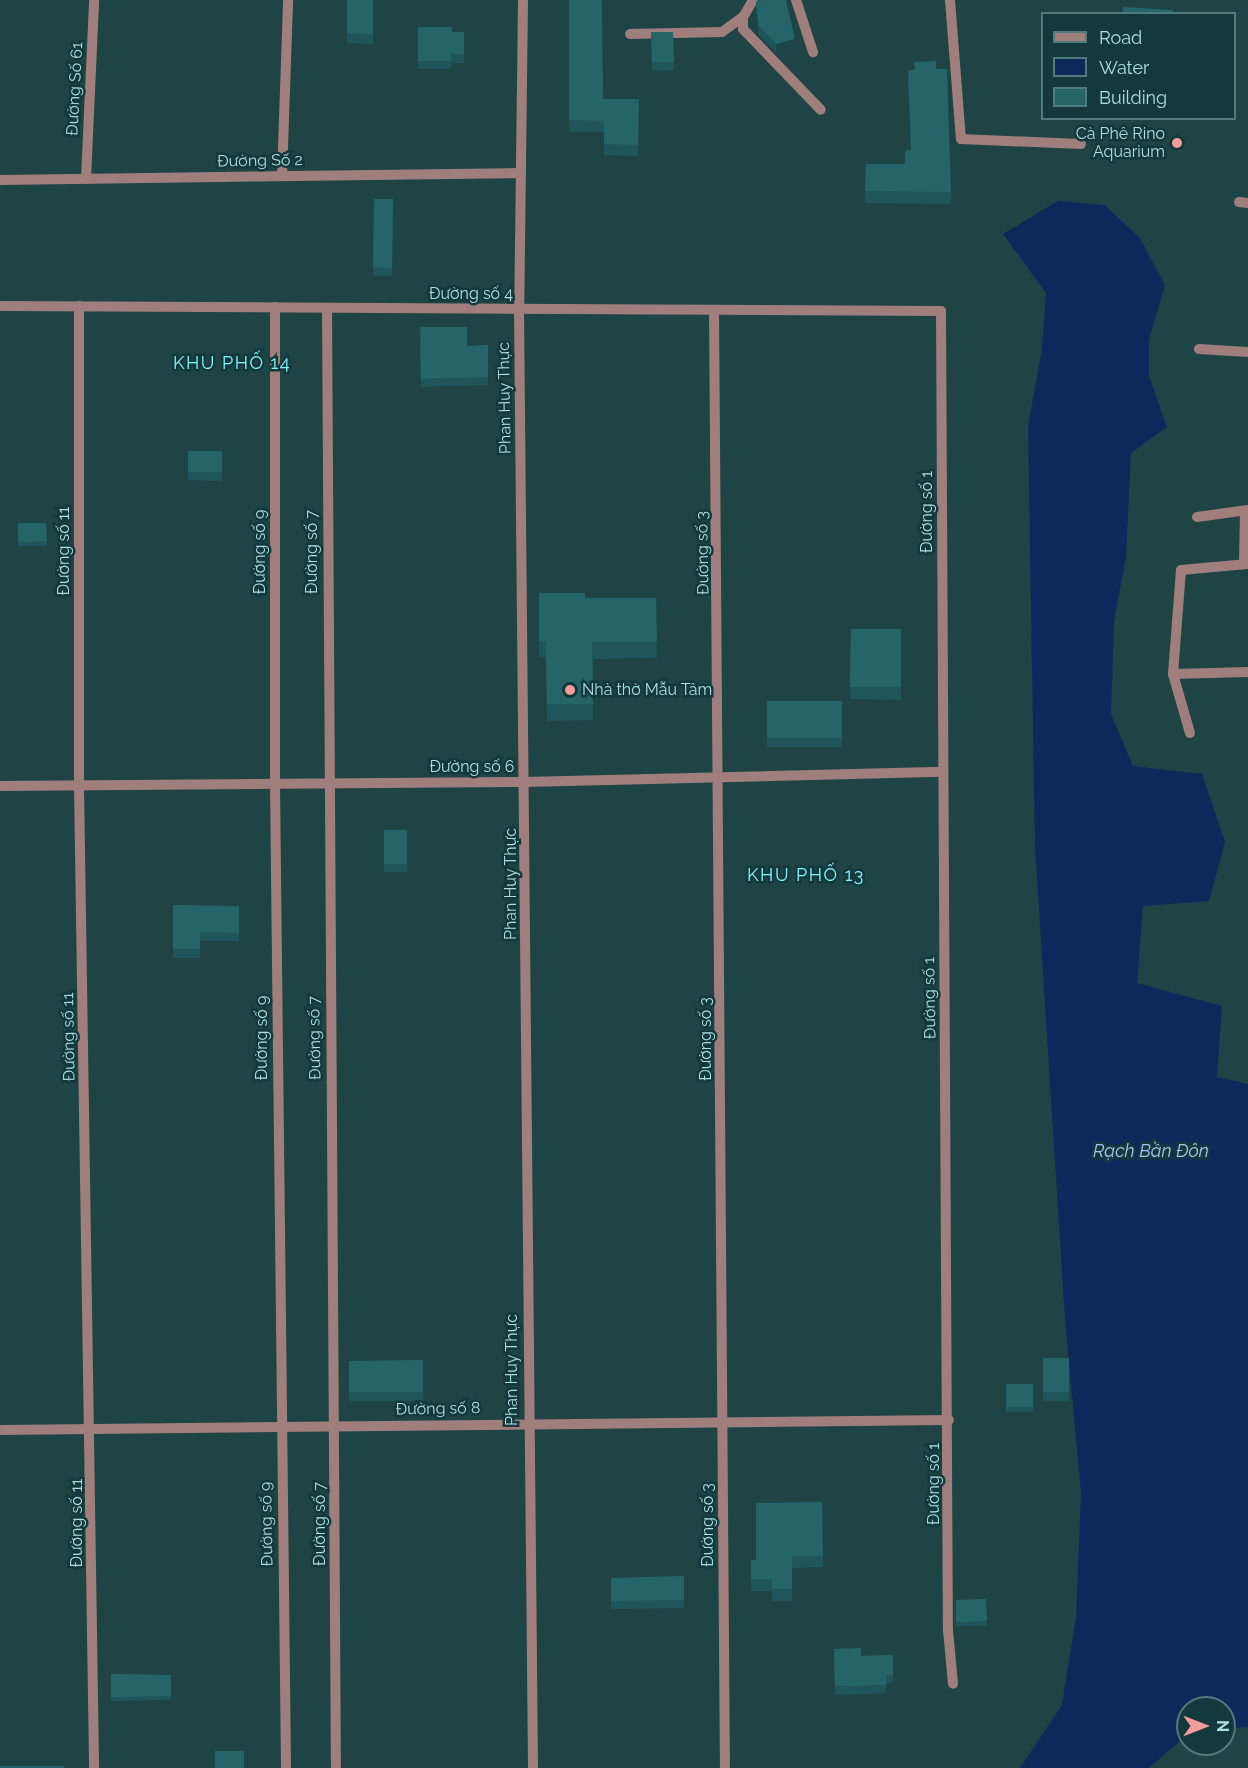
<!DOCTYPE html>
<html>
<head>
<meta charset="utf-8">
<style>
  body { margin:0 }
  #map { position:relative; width:1248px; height:1768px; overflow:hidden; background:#1f4446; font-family:Raleway,sans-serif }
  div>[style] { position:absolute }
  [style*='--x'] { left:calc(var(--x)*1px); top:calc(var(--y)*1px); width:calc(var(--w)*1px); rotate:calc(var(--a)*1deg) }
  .water>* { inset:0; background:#0d295b }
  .minor>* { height:10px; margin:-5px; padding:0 5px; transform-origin:5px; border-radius:5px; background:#a07e7c }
  .wall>* { inset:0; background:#205659 }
  .shaded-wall>* { inset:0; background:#1a4649 }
  .building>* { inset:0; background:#256468 }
  .dots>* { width:16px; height:16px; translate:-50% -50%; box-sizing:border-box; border:3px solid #14393c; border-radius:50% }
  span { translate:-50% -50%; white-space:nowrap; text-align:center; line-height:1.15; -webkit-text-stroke:5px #14393c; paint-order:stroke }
  .street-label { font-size:16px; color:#abdfe2 }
  .poi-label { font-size:16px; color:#abdfe2 }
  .right { translate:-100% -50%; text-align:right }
  .left { translate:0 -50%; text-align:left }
  .neighbourhood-label { font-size:18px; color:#81f5fc; letter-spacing:1.5px }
  .water-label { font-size:18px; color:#a6c2f3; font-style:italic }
  .legend { position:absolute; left:1041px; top:12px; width:195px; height:108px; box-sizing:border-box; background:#14393c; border:2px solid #507b7e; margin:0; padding:8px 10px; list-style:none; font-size:18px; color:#abdfe2 }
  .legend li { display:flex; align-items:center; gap:12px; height:30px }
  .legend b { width:30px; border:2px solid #507b7e }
  .north { position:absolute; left:1176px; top:1696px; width:60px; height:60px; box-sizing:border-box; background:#14393c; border:2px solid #507b7e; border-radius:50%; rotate:90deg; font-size:16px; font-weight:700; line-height:24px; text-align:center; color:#abdfe2 }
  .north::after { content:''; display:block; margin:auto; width:21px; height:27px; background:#f59b9a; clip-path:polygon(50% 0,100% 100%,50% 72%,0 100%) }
</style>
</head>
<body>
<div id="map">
  <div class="water">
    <i style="clip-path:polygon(1058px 201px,1105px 205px,1140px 238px,1165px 285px,1149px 340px,1149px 376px,1167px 427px,1131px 453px,1126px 557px,1114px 621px,1111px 714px,1133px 766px,1202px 774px,1225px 842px,1209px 901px,1143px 906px,1137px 983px,1222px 1006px,1217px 1077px,1248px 1084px,1248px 1727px,1224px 1729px,1224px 1708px,1188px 1708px,1188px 1734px,1149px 1768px,1020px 1768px,1062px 1705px,1076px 1617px,1081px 1493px,1065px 1319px,1035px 847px,1028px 427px,1042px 348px,1046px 293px,1003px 234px)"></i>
  </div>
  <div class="minor">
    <i style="--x:523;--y:0;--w:309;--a:90.7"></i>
    <i style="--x:519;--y:309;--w:1459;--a:89.45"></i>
    <i style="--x:753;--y:0;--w:20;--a:120"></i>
    <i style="--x:743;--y:17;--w:12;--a:90"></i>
    <i style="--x:743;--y:29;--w:112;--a:46.1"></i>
    <i style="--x:796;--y:0;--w:55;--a:71.9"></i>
    <i style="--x:950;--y:0;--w:139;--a:85.5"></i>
    <i style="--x:961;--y:139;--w:120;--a:2.4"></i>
    <i style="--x:630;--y:34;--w:92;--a:-1.2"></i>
    <i style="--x:722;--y:32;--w:26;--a:-36"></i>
    <i style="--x:282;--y:176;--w:176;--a:-88"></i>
    <i style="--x:86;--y:179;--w:179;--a:-87.4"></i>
    <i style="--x:0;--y:180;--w:521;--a:-0.77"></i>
    <i style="--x:1239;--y:202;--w:9;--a:6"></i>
    <i style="--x:0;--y:306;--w:941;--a:0.3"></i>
    <i style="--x:941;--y:311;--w:1319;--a:89.7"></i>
    <i style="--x:948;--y:1630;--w:54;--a:84.7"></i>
    <i style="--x:79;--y:306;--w:480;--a:90"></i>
    <i style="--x:79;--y:786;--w:982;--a:89.12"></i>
    <i style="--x:275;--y:307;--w:476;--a:90"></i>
    <i style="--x:275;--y:783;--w:985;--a:89.36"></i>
    <i style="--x:327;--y:308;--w:1460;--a:89.65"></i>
    <i style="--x:714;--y:310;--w:1458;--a:89.57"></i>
    <i style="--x:1199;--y:349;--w:49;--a:3.5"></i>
    <i style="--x:1197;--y:517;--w:51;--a:-7.8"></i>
    <i style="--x:1244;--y:563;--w:50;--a:-88.9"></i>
    <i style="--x:1173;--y:674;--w:75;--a:-1.5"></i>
    <i style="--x:1190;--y:733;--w:61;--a:-106.1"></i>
    <i style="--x:1173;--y:674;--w:104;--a:-85.6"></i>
    <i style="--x:1181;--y:570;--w:67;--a:-5.1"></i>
    <i style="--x:0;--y:786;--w:525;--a:-0.44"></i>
    <i style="--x:525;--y:782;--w:418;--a:-1.4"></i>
    <i style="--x:0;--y:1430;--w:949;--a:-0.6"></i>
  </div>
  <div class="wall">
    <i style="clip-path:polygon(347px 0,373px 0,373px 44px,347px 43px)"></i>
    <i style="clip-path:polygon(569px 0,603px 99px,639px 99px,638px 156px,604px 155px,604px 132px,569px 132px)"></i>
    <i style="clip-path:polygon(756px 1px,795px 48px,776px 52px,759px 35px,756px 10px)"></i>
    <i style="clip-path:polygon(418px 27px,452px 32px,464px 32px,464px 63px,451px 63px,451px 69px,418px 69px)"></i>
    <i style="clip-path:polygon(651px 32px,673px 32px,674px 70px,652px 71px)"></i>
    <i style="clip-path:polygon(936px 69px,951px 192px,951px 204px,865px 203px,866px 164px,905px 164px,905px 151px,911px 150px,908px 70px)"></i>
    <i style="clip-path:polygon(374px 199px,393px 199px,392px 276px,373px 276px)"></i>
    <i style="clip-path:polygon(420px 327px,467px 346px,488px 345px,488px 385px,421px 387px)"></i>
    <i style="clip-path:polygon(188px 451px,222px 451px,222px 481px,188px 480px)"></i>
    <i style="clip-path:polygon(18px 523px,46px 523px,47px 546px,18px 546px)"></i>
    <i style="clip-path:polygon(539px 593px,585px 598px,656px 598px,657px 658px,593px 659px,593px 720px,547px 721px,546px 657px,539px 657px)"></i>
    <i style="clip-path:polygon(851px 629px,901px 629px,901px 700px,850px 699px)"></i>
    <i style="clip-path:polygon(767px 701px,842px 701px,842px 747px,767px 747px)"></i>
    <i style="clip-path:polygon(384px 830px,407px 830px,407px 872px,384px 872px)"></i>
    <i style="clip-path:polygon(173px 905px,239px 906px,239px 941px,200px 941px,200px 958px,173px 958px)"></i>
    <i style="clip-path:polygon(1043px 1358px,1069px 1358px,1069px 1401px,1043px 1401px)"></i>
    <i style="clip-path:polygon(423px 1360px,423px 1401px,349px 1401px,349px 1361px)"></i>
    <i style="clip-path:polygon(1006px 1384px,1033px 1384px,1033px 1412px,1006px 1412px)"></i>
    <i style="clip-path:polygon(822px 1502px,823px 1567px,792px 1568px,792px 1601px,772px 1601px,772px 1591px,751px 1591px,751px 1560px,756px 1560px)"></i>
    <i style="clip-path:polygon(684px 1576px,684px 1608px,611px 1609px,611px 1578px)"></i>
    <i style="clip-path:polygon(986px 1599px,987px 1626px,956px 1626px,956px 1600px)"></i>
    <i style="clip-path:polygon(834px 1649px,861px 1656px,893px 1655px,893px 1683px,886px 1684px,886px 1693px,835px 1695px)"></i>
    <i style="clip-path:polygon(111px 1674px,171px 1675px,171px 1700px,111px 1701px)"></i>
  </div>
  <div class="shaded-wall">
    <i style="clip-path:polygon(795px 39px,795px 48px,776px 52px,776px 44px)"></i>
  </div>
  <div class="building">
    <i style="clip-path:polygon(347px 0,373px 0,373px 34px,347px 33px)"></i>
    <i style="clip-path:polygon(569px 0,602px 0,603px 99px,639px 99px,638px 145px,604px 144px,604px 121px,569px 120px)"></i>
    <i style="clip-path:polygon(762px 0,786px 0,795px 39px,776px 44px,759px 26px,756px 1px)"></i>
    <i style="clip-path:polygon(1123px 7px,1173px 10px,1173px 14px,1123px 14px)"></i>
    <i style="clip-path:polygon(418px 27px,452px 27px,452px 32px,464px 32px,464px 54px,451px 54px,451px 61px,418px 61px)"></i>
    <i style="clip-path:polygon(651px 32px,673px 32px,674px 62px,652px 62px)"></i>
    <i style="clip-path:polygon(936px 61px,936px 69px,947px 69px,951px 192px,865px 191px,866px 164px,905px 164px,905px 151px,911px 150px,908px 70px,915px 70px,914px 62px)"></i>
    <i style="clip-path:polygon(374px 199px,393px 199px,392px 268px,373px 267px)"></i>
    <i style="clip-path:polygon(420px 327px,467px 327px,467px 346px,488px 345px,488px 377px,421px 379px)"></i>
    <i style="clip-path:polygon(188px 451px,222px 451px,222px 472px,188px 472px)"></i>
    <i style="clip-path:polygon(18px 523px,46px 523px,47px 541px,18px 542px)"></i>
    <i style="clip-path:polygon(539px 593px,585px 593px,585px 598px,656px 598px,657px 642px,592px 642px,593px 704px,547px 704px,546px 641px,539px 641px)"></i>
    <i style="clip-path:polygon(851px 629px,901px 629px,901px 687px,850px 687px)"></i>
    <i style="clip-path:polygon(767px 701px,842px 701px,842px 738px,767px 738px)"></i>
    <i style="clip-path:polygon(384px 830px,407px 830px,407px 864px,384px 864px)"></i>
    <i style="clip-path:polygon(173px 905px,239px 906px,239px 933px,200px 932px,200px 949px,173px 949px)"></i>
    <i style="clip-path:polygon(1043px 1358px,1069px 1358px,1069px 1392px,1043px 1392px)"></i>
    <i style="clip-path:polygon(423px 1360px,423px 1392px,349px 1392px,349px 1361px)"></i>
    <i style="clip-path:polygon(1006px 1384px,1033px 1384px,1033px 1407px,1006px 1407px)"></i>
    <i style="clip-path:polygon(822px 1502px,823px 1556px,792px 1556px,792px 1589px,772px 1589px,772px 1579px,751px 1579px,751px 1560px,756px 1560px,756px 1503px)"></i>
    <i style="clip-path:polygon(684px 1576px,684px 1600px,611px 1601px,611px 1578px)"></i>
    <i style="clip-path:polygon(986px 1599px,987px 1621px,956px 1622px,956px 1600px)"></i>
    <i style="clip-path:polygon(861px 1648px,861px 1656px,893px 1655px,893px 1675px,886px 1675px,886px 1685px,835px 1686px,834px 1649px)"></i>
    <i style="clip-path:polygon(111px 1674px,171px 1675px,171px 1696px,111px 1697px)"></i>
    <i style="clip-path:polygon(215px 1751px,244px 1751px,244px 1768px,215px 1768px)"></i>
    <i style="clip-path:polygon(0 1766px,64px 1766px,64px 1768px,0 1768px)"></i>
  </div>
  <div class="dots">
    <i style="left:1177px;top:143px;background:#f59b9a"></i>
    <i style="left:570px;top:690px;background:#f59b9a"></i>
  </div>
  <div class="street-label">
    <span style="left:75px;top:89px;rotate:-87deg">Đường Số 61</span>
    <span style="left:260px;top:161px;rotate:-1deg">Đường Số 2</span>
    <span style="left:471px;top:294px">Đường số 4</span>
    <span style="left:505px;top:398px;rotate:-91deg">Phan Huy Thực</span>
    <span style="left:927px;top:512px;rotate:-90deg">Đường số 1</span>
    <span style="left:64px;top:551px;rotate:-90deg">Đường số 11</span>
    <span style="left:260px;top:552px;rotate:-90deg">Đường số 9</span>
    <span style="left:312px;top:552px;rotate:-90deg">Đường số 7</span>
    <span style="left:703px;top:553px;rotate:-91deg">Đường số 3</span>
    <span style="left:472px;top:767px">Đường số 6</span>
    <span style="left:511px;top:884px;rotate:-90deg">Phan Huy Thực</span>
    <span style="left:930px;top:998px;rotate:-91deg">Đường số 1</span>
    <span style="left:69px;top:1037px;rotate:-91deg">Đường số 11</span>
    <span style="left:262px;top:1038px;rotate:-90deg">Đường số 9</span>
    <span style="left:315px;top:1038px;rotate:-91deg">Đường số 7</span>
    <span style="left:706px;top:1039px;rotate:-90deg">Đường số 3</span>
    <span style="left:512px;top:1370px;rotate:-90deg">Phan Huy Thực</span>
    <span style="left:438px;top:1409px;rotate:-1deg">Đường số 8</span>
    <span style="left:934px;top:1484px;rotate:-90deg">Đường số 1</span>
    <span style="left:77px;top:1523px;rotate:-90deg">Đường số 11</span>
    <span style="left:267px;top:1524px;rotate:-91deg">Đường số 9</span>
    <span style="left:320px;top:1524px;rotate:-90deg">Đường số 7</span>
    <span style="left:708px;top:1525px;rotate:-90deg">Đường số 3</span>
  </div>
  <div class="poi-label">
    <span class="right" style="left:1165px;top:143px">Cà Phê Rino<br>Aquarium</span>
    <span class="left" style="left:582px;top:690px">Nhà thờ Mẫu Tâm</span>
  </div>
  <div class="neighbourhood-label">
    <span style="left:232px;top:363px">KHU PHỐ 14</span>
    <span style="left:806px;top:875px">KHU PHỐ 13</span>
  </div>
  <div class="water-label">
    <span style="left:1151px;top:1151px">Rạch Bần Đôn</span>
  </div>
  <ul class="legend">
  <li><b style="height:8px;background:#a07e7c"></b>Road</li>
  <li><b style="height:16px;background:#0d295b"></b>Water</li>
  <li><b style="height:16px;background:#256468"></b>Building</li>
  </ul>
  <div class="north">N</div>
</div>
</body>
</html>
